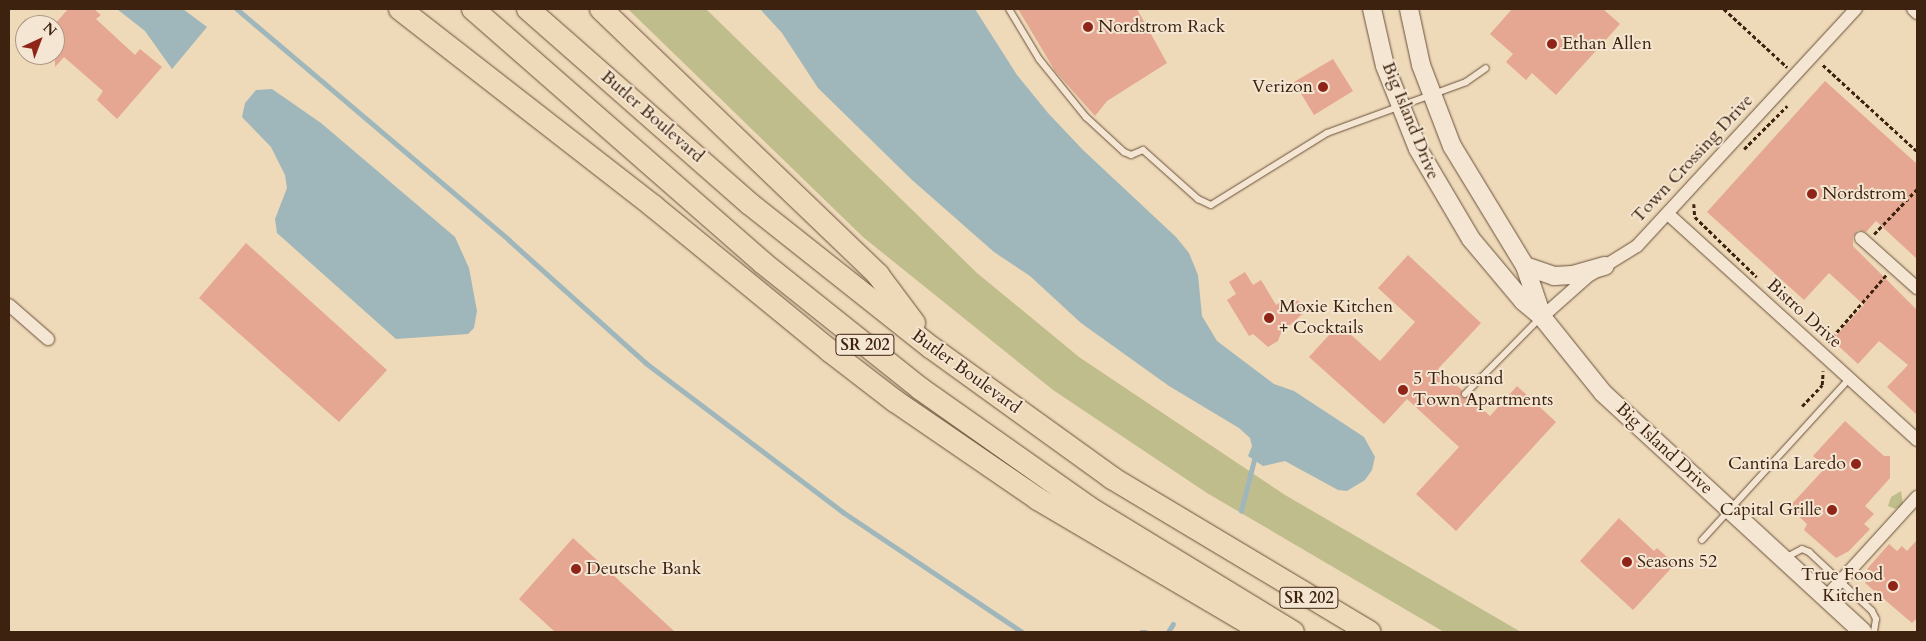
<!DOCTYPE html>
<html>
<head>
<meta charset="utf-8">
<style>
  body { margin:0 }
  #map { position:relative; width:1926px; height:641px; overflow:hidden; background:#eed9b9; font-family:Cardo,serif }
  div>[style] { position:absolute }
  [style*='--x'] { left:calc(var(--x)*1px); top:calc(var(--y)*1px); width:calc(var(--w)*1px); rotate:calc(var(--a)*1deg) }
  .green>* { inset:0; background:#bfbd8b }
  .water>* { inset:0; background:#9fb7bb }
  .stream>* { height:4.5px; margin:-2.25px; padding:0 2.25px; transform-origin:2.25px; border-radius:2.25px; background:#9fb7bb }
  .building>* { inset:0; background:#e5a791 }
  .path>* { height:2.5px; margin-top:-1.25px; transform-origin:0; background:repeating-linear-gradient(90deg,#3d220f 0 4px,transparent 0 6.5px) }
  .roads { filter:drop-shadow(0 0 1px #69503a) drop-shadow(0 0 1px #69503a) }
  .lane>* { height:6px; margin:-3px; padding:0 3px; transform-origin:3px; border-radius:3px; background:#f4e6d2 }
  .street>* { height:12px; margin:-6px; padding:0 6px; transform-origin:6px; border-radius:6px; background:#f4e6d2 }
  .secondary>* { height:18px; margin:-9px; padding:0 9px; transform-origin:9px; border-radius:9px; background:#f4e6d2 }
  .highway>* { height:22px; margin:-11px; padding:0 11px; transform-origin:11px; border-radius:11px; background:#eed9b9 }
  .dots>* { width:14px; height:14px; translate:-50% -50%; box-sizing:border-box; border:2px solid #f4e6d2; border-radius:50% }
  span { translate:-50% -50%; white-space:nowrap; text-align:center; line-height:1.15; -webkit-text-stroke:4px #f4e6d2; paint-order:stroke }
  .shield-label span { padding:1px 4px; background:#f4e6d2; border:1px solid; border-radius:4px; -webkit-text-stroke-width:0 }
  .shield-label { font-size:16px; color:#3d220f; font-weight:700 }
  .poi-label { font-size:18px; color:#3d220f }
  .left { translate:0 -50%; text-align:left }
  .right { translate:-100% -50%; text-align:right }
  .street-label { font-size:18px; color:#3d220f }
  .frame { position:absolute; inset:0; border:10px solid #3d220f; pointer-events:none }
  .north { position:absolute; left:15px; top:15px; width:50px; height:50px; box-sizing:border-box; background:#f4e6d2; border:1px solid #ab9884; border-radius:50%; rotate:43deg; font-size:14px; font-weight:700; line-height:20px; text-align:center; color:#3d220f }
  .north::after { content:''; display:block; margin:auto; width:18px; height:22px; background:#8f2418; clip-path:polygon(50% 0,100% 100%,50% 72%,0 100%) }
</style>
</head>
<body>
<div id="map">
  <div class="green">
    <i style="clip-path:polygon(628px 9px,706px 9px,977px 273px,1079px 357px,1285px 495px,1521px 632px,1444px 632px,1207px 493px,1053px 390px,863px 237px)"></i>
    <i style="clip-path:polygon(1901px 491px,1903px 505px,1895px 509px,1888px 506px,1891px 497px)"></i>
  </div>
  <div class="water">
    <i style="clip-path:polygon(117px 9px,183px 9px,207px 27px,172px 69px,145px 31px)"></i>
    <i style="clip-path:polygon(760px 9px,975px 9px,1017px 75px,1048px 113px,1083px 150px,1176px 237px,1189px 253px,1198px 275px,1202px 316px,1217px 341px,1274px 384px,1294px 391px,1364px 437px,1375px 457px,1372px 470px,1365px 480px,1347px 491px,1338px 490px,1285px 461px,1263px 466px,1248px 456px,1252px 446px,1250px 438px,1239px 428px,1169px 386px,1081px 323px,1030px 276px,994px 252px,911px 179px,818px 88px,782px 33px)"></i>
    <i style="clip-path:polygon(272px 89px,321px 123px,455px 237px,469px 268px,477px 311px,474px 328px,468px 334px,396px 339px,277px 233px,275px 219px,287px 188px,285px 175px,271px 147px,242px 117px,245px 103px,256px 90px)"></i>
  </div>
  <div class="stream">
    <i style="--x:237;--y:9;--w:357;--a:40.3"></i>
    <i style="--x:509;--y:240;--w:184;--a:41.9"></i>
    <i style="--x:646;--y:363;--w:247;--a:37.1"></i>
    <i style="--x:843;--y:512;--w:216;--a:33.8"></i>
    <i style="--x:1241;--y:511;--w:53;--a:-75.7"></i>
    <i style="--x:1141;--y:632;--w:5;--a:0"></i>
    <i style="--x:1168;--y:632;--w:9;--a:-58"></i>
  </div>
  <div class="building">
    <i style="clip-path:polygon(68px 9px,94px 9px,101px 15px,96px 19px,135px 55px,140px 49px,162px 67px,117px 119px,97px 100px,103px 91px,64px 57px,55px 67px,55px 24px)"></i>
    <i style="clip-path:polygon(1018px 9px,1137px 9px,1167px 63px,1107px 101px,1095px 116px,1055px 71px)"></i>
    <i style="clip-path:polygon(1512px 9px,1603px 9px,1620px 24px,1556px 95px,1532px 73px,1526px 80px,1506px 62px,1513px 54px,1490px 34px)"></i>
    <i style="clip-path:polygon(1333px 59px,1353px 91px,1314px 115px,1294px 82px)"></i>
    <i style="clip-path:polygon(1825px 81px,1917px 164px,1917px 259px,1876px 221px,1866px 232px,1858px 230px,1853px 237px,1853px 246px,1917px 310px,1917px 415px,1887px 387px,1908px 365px,1879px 341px,1858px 364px,1832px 340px,1864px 305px,1829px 273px,1804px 300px,1707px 212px)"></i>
    <i style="clip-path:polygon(246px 243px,387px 370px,339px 422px,199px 298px)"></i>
    <i style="clip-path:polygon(1408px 255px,1481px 323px,1438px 369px,1462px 390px,1461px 397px,1469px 397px,1490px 416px,1517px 386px,1556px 422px,1456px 531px,1416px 494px,1459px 447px,1407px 399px,1384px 424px,1309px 357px,1339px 324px,1380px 361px,1415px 322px,1378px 288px)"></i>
    <i style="clip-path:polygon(1245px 272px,1253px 285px,1261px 280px,1276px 305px,1282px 301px,1286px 307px,1297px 300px,1308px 309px,1281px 333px,1278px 341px,1268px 347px,1253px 334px,1249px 336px,1227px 300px,1236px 294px,1229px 282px)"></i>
    <i style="clip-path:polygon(1845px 421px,1884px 456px,1890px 456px,1890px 478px,1865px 506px,1874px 514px,1864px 524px,1870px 529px,1849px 551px,1836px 558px,1804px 530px,1807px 524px,1789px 507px,1826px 467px,1813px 456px)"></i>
    <i style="clip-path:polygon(1619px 518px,1654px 551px,1657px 548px,1675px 564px,1633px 610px,1580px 561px)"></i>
    <i style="clip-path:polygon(573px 538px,675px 632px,555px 632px,519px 599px)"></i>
    <i style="clip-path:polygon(1917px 540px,1917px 618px,1912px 623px,1865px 583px,1873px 574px,1867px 569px,1889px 544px,1897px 551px,1902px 546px,1907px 551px)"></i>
  </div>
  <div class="path">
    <i style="--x:1724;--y:9;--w:86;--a:42.6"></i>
    <i style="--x:1823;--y:65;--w:127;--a:42.5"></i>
    <i style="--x:1744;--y:149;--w:61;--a:-45"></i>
    <i style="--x:1694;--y:204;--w:13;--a:86"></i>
    <i style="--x:1695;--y:217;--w:86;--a:44.1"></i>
    <i style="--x:1874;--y:234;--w:62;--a:-46.3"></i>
    <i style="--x:1828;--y:342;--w:89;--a:-49.1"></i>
    <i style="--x:1802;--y:406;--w:29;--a:-46"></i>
    <i style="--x:1822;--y:385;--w:14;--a:-86"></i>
  </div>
  <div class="roads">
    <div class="lane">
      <i style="--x:1009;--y:9;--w:58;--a:59"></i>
      <i style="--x:1039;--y:59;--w:75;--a:51"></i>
      <i style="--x:1086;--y:117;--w:52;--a:42.6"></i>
      <i style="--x:1124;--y:152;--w:8;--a:23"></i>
      <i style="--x:1131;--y:155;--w:13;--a:-23"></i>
      <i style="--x:1143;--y:150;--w:74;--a:41.7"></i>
      <i style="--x:1198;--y:199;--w:14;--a:25"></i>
      <i style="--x:1211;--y:205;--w:137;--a:-31.8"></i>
      <i style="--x:1327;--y:133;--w:148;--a:-20.1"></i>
      <i style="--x:1466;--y:82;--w:24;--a:-35"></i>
      <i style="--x:1465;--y:394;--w:108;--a:-45.4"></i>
      <i style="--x:1702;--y:540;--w:219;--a:-47.6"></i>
      <i style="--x:1785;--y:558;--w:19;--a:-28"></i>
      <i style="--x:1802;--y:549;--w:8;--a:23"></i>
      <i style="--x:1809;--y:552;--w:86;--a:43.1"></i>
      <i style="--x:1872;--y:611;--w:9;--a:63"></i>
      <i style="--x:1876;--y:619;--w:13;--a:99"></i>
    </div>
    <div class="street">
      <i style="--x:1913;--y:9;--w:6;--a:45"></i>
      <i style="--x:1668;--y:214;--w:336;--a:42.2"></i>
      <i style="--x:1861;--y:238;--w:75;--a:41.8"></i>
      <i style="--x:9;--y:305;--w:52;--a:41.1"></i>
      <i style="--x:1542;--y:317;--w:60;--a:-41.6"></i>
      <i style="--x:1587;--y:277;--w:59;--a:-31.8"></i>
      <i style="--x:1637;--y:246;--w:323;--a:-47.3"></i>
      <i style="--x:1825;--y:598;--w:137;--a:-47.7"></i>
    </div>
    <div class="secondary">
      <i style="--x:1372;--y:9;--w:58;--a:77.2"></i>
      <i style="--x:1385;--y:66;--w:89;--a:68.3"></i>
      <i style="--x:1418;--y:149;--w:104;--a:59.5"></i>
      <i style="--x:1471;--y:239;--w:81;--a:50"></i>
      <i style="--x:1523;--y:301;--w:25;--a:40"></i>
      <i style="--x:1542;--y:317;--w:97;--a:51.2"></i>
      <i style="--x:1603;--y:393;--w:353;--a:42.6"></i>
      <i style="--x:1409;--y:9;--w:57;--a:77.9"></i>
      <i style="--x:1421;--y:65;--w:87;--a:69.1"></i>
      <i style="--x:1452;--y:146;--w:140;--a:58.7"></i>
      <i style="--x:1525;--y:266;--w:53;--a:71.2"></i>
      <i style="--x:1525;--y:266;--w:31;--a:19"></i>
      <i style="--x:1554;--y:276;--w:19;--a:-3"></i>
      <i style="--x:1573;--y:275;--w:33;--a:-16"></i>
    </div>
    <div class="highway">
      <i style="--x:400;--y:9;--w:321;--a:37.9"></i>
      <i style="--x:653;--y:206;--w:229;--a:39.3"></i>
      <i style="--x:830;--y:351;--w:82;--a:37.6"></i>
      <i style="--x:895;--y:401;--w:173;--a:34.4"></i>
      <i style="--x:1038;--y:499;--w:262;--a:30.5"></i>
      <i style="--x:473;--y:9;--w:386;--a:41.2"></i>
      <i style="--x:763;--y:263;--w:202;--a:38.6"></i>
      <i style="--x:921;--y:389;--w:204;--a:35.2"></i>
      <i style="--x:1088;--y:507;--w:240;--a:31.4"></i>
      <i style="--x:528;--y:9;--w:295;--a:41.3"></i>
      <i style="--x:750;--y:204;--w:232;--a:38.4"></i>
      <i style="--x:932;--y:348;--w:222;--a:35.8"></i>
      <i style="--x:1112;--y:478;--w:300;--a:30.9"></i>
      <i style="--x:601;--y:9;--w:384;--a:43.8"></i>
      <i style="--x:878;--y:275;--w:60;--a:53.1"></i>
    </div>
  </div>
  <div class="dots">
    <i style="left:1088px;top:27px;background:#8f2418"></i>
    <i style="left:1552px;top:44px;background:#8f2418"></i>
    <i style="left:1323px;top:87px;background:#8f2418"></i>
    <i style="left:1812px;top:194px;background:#8f2418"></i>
    <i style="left:1269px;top:318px;background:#8f2418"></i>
    <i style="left:1403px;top:390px;background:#8f2418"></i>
    <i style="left:1856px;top:464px;background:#8f2418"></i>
    <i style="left:1832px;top:510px;background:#8f2418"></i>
    <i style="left:1627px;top:562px;background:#8f2418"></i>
    <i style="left:576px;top:569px;background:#8f2418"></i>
    <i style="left:1893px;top:586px;background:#8f2418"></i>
  </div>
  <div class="shield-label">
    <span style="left:865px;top:345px">SR 202</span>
    <span style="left:1309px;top:598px">SR 202</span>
  </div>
  <div class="poi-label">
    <span class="left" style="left:1098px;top:27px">Nordstrom Rack</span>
    <span class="left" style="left:1562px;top:44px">Ethan Allen</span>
    <span class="right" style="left:1313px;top:87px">Verizon</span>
    <span class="left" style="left:1822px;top:194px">Nordstrom</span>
    <span class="left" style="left:1279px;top:318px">Moxie Kitchen<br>+ Cocktails</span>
    <span class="left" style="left:1413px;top:390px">5 Thousand<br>Town Apartments</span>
    <span class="right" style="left:1846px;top:464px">Cantina Laredo</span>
    <span class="right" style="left:1822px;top:510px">Capital Grille</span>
    <span class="left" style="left:1637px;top:562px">Seasons 52</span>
    <span class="left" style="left:586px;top:569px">Deutsche Bank</span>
    <span class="right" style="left:1883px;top:586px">True Food<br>Kitchen</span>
  </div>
  <div class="street-label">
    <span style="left:652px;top:117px;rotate:41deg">Butler Boulevard</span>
    <span style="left:1410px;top:121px;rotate:68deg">Big Island Drive</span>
    <span style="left:1693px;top:159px;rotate:-47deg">Town Crossing Drive</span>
    <span style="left:1804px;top:314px;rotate:42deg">Bistro Drive</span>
    <span style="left:966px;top:372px;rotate:36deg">Butler Boulevard</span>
    <span style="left:1664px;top:449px;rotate:43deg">Big Island Drive</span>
  </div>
  <div class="frame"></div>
  <div class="north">N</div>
</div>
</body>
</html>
